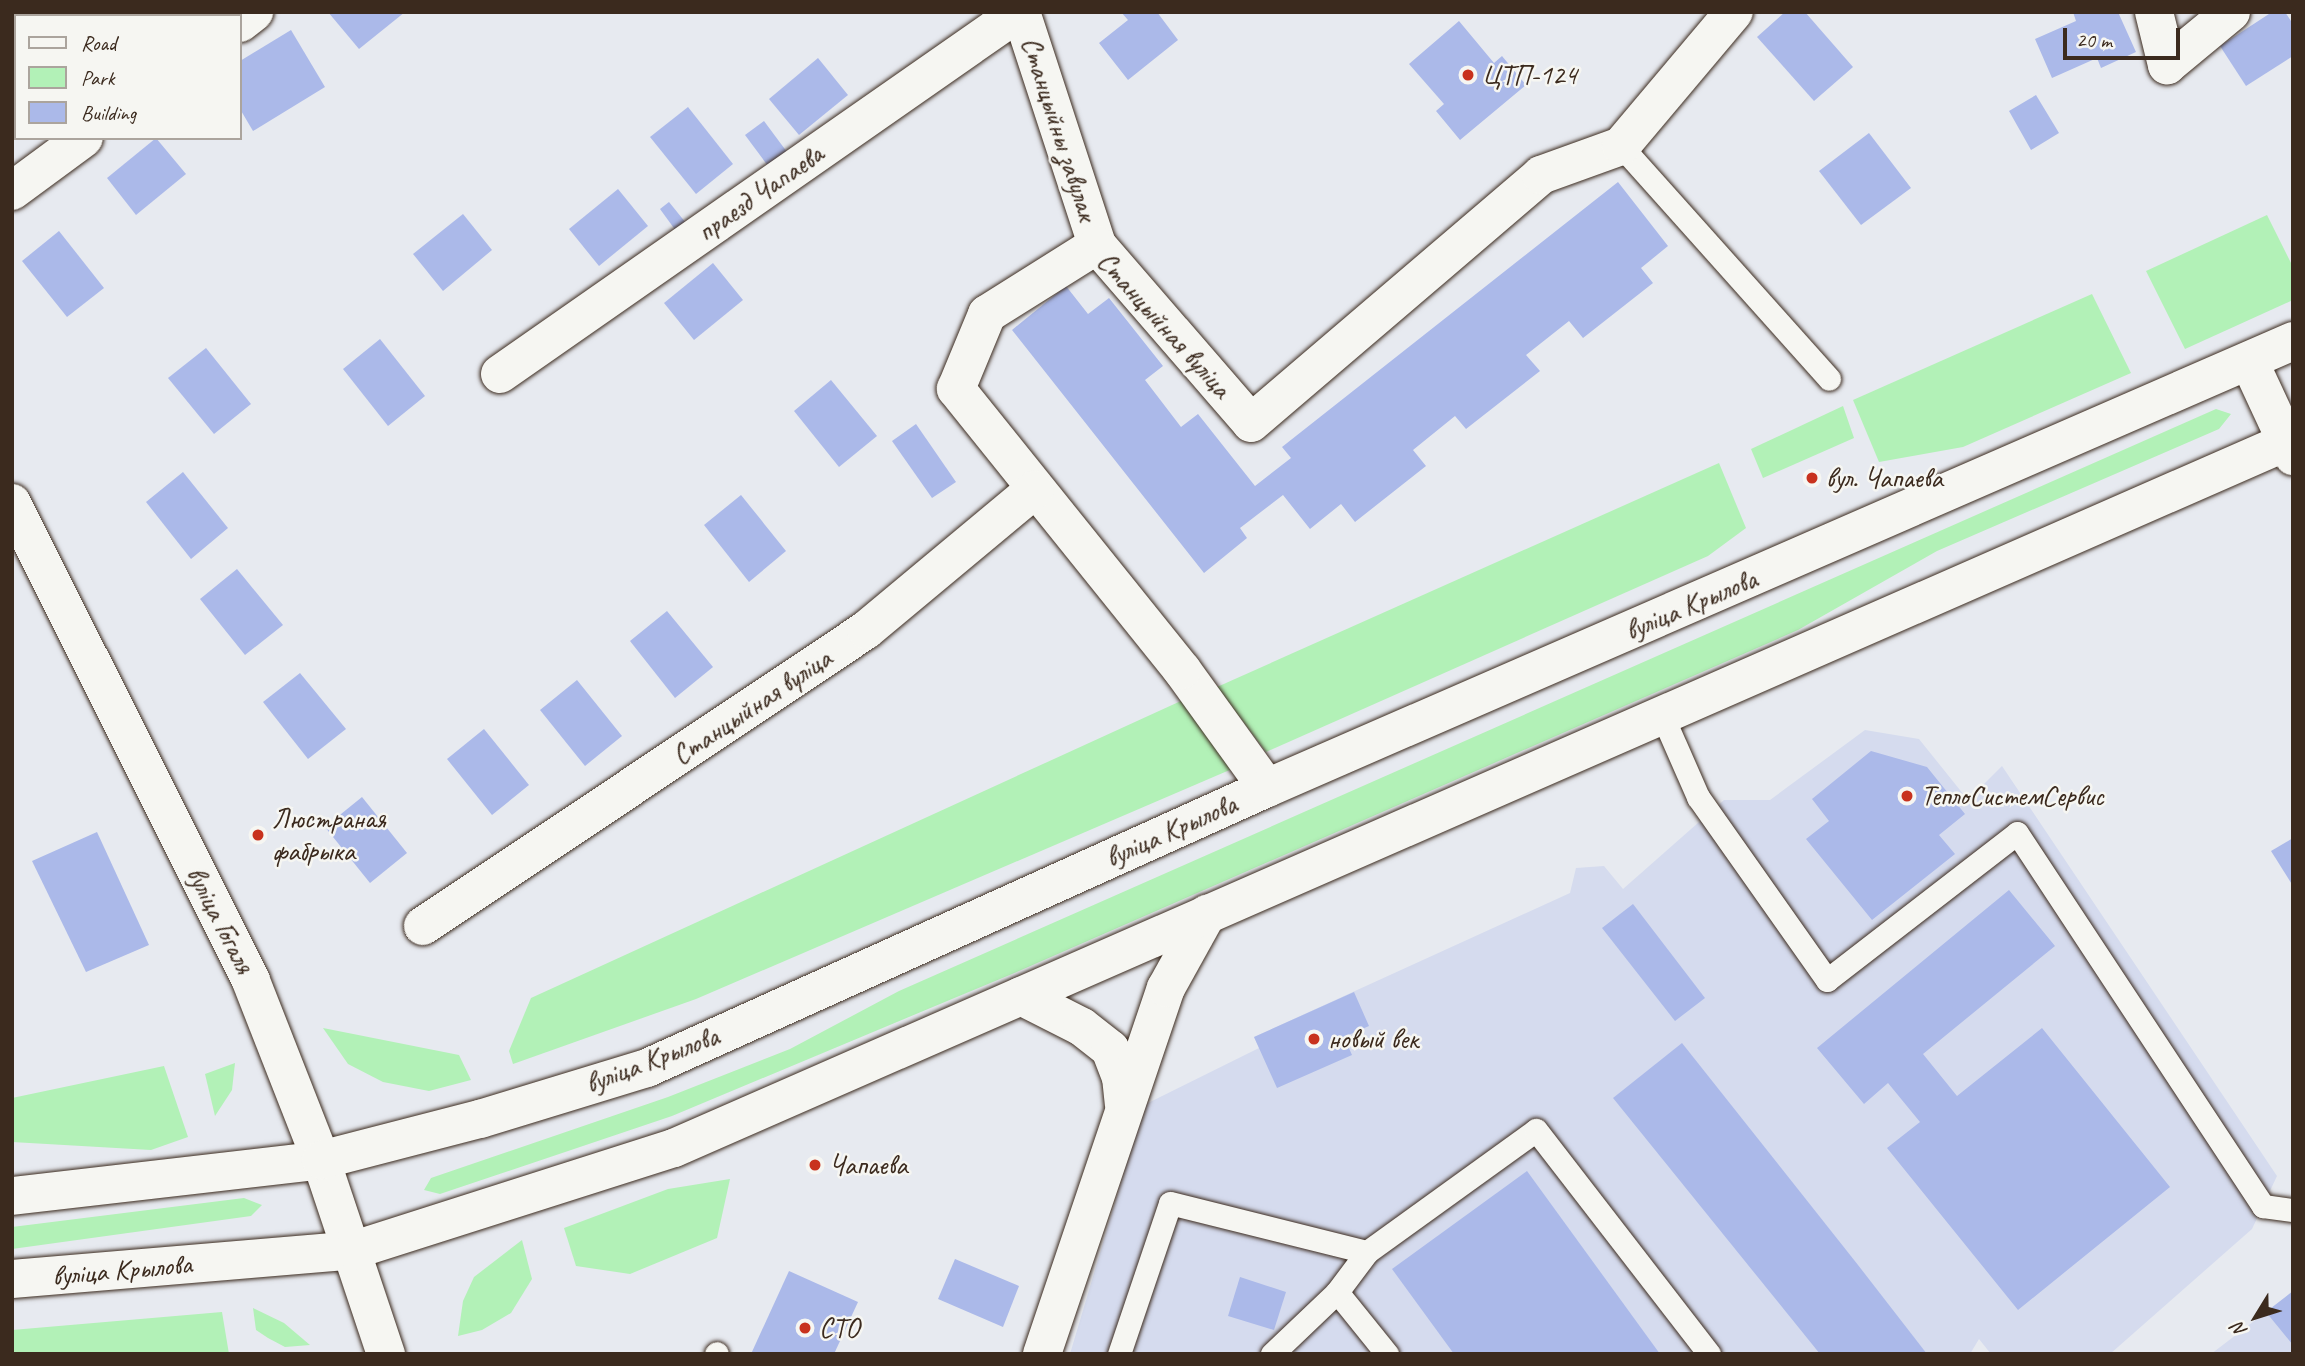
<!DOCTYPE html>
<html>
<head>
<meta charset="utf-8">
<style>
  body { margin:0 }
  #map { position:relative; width:2305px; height:1366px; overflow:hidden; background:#e7eaf0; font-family:Caveat,sans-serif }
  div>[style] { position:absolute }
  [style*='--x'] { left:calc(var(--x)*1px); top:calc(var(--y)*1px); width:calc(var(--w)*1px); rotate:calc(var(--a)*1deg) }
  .built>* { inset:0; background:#d5dbee }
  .green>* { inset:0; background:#b2f1b7 }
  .building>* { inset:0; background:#abb9e9 }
  .roads { filter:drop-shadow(0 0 2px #3b2a1e) drop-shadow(0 0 2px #3b2a1e) }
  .service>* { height:23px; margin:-11.5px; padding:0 11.5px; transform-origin:11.5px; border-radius:11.5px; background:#f6f6f2 }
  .minor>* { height:38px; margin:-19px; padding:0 19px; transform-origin:19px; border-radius:19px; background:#f6f6f2 }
  .secondary>* { height:38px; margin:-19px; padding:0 19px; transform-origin:19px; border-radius:19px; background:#f6f6f2 }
  .dots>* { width:19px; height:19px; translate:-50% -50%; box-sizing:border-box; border:4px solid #f6f6f2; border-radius:50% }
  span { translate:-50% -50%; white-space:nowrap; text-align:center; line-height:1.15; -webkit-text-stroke:5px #f6f6f2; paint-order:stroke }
  .poi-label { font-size:28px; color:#3b2a1e }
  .left { translate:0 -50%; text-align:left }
  .street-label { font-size:28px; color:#3b2a1e }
  .frame { position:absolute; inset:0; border:14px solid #3b2a1e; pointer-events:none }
  .legend { position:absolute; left:14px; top:14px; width:228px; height:126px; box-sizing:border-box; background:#f6f6f2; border:2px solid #aba49d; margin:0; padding:9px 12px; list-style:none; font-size:21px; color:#3b2a1e }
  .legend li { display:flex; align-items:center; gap:14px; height:35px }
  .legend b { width:35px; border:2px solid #aba49d }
  .north { position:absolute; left:2221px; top:1282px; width:70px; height:70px; -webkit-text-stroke:5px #f6f6f2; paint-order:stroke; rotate:232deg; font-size:19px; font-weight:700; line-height:28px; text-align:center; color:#3b2a1e }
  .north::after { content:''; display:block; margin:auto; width:24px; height:32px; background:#3b2a1e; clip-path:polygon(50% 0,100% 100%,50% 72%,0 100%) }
  .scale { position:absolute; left:2063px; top:28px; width:117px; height:32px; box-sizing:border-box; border:4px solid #3b2a1e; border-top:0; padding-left:9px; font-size:21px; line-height:24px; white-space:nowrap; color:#3b2a1e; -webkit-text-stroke:5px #f6f6f2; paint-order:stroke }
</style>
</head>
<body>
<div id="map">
  <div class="built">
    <i style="clip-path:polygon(1865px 730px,1919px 739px,1968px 800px,2002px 766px,2277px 1176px,2252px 1229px,2110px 1354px,1991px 1354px,1979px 1339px,1970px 1354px,1070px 1354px,1144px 1105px,1259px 1048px,1254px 1037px,1570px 893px,1576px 868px,1604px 866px,1623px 889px,1724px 800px,1770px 800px)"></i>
    <i style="clip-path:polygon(2293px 1291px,2293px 1354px,2211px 1354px,2266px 1312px)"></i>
  </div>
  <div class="green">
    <i style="clip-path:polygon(2267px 215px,2293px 267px,2293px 300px,2185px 349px,2146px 271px)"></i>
    <i style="clip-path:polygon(2092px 294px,2131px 373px,1963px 447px,1879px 462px,1853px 400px)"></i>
    <i style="clip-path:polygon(1843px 406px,1854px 438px,1763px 478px,1751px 449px)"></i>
    <i style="clip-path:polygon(2216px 409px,2231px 414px,2219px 429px,1937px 551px,1798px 630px,1019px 971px,672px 1116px,440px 1194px,424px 1190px,431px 1178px,668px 1097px,790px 1049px,899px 991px)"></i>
    <i style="clip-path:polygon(1719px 463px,1746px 528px,1708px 556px,1266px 752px,1217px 687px)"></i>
    <i style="clip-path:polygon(1183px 700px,1232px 769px,696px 999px,513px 1064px,509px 1051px,531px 998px)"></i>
    <i style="clip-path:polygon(323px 1028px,459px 1055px,471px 1080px,429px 1091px,383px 1082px,348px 1064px)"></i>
    <i style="clip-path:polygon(235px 1063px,232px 1090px,215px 1116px,205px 1074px)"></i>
    <i style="clip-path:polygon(164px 1066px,188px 1137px,151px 1150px,12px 1142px,12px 1098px)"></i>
    <i style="clip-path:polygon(730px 1179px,717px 1238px,630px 1274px,576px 1266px,564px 1228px,668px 1189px)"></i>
    <i style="clip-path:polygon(244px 1198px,262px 1205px,251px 1216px,12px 1249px,12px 1227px)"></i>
    <i style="clip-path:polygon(522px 1240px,532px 1279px,511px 1313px,482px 1330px,458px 1336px,463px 1301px,474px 1277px)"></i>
    <i style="clip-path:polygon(253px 1308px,284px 1323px,310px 1345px,285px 1347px,268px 1338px,256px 1330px)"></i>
    <i style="clip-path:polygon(222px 1312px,229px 1354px,12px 1354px,12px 1330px)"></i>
  </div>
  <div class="building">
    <i style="clip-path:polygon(328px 12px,405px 12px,359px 49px)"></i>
    <i style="clip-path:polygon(1121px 12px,1157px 12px,1178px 40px,1128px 80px,1099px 43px,1128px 20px)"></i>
    <i style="clip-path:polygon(1785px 12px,1805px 12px,1853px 67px,1814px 101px,1757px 37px)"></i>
    <i style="clip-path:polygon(2073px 12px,2118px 12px,2136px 52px,2101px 68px,2097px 58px,2052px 78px,2035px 39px,2076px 21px)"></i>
    <i style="clip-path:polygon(2272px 12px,2285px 12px,2293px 24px,2293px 56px,2246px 86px,2220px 46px)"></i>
    <i style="clip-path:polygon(1459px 21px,1494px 63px,1502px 56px,1526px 85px,1460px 140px,1436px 111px,1444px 104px,1409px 64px)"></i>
    <i style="clip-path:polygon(291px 30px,325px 87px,253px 131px,240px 109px,240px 61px)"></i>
    <i style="clip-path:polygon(818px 58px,848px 95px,799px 135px,769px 99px)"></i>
    <i style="clip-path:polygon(2036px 95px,2059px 133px,2031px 150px,2009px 111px)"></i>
    <i style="clip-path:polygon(688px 107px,733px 164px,696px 194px,650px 137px)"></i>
    <i style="clip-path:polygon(764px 121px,787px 152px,768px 166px,745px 135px)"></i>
    <i style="clip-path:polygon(1869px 133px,1911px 188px,1861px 225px,1819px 171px)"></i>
    <i style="clip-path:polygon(156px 138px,186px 174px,136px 215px,107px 178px)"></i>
    <i style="clip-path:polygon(1618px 182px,1668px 246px,1641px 268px,1653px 283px,1583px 338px,1569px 321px,1526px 355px,1540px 371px,1466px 429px,1455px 416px,1413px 450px,1426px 466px,1355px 522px,1341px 504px,1310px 529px,1283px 495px,1240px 528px,1247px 538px,1204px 573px,1012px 330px,1066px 286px,1088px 314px,1109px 298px,1163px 366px,1145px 380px,1181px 427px,1198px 414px,1255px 486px,1291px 458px,1282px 447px)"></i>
    <i style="clip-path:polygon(618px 189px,648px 226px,599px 266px,569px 229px)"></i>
    <i style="clip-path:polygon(669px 202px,686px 223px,676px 231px,660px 209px)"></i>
    <i style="clip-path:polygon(463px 214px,492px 250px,443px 291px,413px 254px)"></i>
    <i style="clip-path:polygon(59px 231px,104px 288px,67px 317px,22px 261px)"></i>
    <i style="clip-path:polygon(713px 263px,743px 300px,694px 340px,664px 303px)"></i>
    <i style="clip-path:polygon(380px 339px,425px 396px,388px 426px,343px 369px)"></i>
    <i style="clip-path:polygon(206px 348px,251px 404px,214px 434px,168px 378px)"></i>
    <i style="clip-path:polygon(831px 380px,877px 436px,839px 467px,794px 411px)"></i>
    <i style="clip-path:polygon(916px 424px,956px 482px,932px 498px,892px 441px)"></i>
    <i style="clip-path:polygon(183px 472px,228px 528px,191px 559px,146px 502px)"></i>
    <i style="clip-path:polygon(741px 495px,786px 551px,749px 582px,704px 525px)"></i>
    <i style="clip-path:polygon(237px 569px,283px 625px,245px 655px,200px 599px)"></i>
    <i style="clip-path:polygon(667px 611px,713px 667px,675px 698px,630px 641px)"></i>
    <i style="clip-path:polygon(300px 673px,346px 729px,308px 759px,263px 702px)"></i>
    <i style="clip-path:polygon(577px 680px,622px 736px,585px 766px,540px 710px)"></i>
    <i style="clip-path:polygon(484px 729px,529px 785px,492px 815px,447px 759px)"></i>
    <i style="clip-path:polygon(1871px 751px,1927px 767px,1965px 814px,1939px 835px,1955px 854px,1872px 920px,1806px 839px,1829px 821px,1812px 799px)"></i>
    <i style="clip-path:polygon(362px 797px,407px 853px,370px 883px,325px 827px)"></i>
    <i style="clip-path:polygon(97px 832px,149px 945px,86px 972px,32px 861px)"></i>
    <i style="clip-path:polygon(2293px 838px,2293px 886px,2271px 851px)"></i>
    <i style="clip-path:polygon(2009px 890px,2055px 946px,1923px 1054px,1957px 1096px,2042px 1028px,2170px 1187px,2018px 1310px,1887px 1148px,1920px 1122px,1888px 1083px,1864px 1104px,1817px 1048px)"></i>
    <i style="clip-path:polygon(1633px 904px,1705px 998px,1675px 1021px,1602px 928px)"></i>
    <i style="clip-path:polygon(1354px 992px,1369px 1026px,1344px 1037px,1352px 1055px,1277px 1088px,1254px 1037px)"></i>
    <i style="clip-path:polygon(1682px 1043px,1858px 1265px,1927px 1354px,1820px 1354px,1613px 1098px)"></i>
    <i style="clip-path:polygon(1527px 1171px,1660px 1354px,1454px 1354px,1392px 1269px)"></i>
    <i style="clip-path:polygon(955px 1259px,1019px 1286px,1003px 1327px,938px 1299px)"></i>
    <i style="clip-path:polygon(789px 1271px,858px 1302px,834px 1354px,751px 1354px)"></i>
    <i style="clip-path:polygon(1240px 1277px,1286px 1292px,1274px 1330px,1228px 1316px)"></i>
    <i style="clip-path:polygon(2293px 1291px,2293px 1345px,2266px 1312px)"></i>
  </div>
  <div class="roads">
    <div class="service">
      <i style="--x:1621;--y:146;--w:312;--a:48.2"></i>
      <i style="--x:1662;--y:715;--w:90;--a:66.3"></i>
      <i style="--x:1698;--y:797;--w:224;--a:54.8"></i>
      <i style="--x:1827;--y:980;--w:240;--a:-37.7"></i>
      <i style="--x:2017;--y:833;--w:447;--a:56.6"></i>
      <i style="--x:2263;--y:1206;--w:30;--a:8"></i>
      <i style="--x:1367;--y:1252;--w:208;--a:-35.8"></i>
      <i style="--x:1536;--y:1130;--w:283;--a:52.3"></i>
      <i style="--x:1337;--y:1292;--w:80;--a:51.1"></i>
      <i style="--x:716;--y:1354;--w:1;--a:-45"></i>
      <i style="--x:1119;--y:1354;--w:159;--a:-71.3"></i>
      <i style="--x:1170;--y:1203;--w:203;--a:14"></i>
      <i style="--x:1367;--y:1252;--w:50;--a:126.9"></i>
      <i style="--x:1337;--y:1292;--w:90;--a:136.4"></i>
    </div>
    <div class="minor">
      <i style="--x:1021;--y:12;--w:245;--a:71.9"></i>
      <i style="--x:2154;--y:12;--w:55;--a:76.2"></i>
      <i style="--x:2167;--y:65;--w:83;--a:-39.6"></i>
      <i style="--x:240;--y:23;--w:18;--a:-38"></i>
      <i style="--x:12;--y:191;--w:89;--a:-36.4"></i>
      <i style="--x:2249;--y:361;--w:105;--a:65.1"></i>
      <i style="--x:500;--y:374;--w:633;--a:-34.9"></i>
      <i style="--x:1267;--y:788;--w:145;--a:-125.8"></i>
      <i style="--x:1182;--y:670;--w:361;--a:-128.8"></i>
      <i style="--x:956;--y:389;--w:81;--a:-67.5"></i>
      <i style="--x:987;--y:314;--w:130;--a:-32.1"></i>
      <i style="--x:1097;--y:245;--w:235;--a:49.1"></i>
      <i style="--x:1251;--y:423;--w:382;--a:-40.5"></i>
      <i style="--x:1541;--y:175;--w:85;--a:-19.9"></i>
      <i style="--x:1621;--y:146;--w:175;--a:-49.9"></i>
      <i style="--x:423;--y:926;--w:533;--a:-33.75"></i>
      <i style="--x:866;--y:630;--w:219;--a:-39.8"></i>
      <i style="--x:1021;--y:996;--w:68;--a:26.9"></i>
      <i style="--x:1082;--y:1027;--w:36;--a:38"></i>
      <i style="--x:1110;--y:1049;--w:30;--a:69"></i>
      <i style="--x:1121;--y:1077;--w:27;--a:84"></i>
      <i style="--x:1042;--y:1354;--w:386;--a:-71.3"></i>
      <i style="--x:1166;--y:988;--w:85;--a:-61"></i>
    </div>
    <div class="secondary">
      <i style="--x:12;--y:503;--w:534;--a:63.43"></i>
      <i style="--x:251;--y:981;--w:192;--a:68.6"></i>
      <i style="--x:321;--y:1160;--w:205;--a:71.5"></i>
      <i style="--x:12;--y:1196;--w:311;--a:-6.6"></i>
      <i style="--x:321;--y:1160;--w:164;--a:-14.5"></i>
      <i style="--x:480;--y:1119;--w:175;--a:-17"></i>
      <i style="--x:647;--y:1068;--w:680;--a:-24.3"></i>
      <i style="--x:1267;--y:788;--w:1119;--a:-23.54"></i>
      <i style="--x:12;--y:1279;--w:343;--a:-4.8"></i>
      <i style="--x:354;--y:1250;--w:336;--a:-17.7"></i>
      <i style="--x:674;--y:1148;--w:1767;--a:-23.65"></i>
    </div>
  </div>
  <div class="dots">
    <i style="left:1468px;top:75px;background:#c8321e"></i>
    <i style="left:1812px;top:478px;background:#c8321e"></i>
    <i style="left:1907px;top:796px;background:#c8321e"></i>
    <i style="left:258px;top:835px;background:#c8321e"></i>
    <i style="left:1314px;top:1039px;background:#c8321e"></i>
    <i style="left:815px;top:1165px;background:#c8321e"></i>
    <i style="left:805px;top:1328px;background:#c8321e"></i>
  </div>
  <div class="poi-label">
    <span class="left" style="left:1482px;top:75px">ЦТП-124</span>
    <span class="left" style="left:1826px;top:478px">вул. Чапаева</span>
    <span class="left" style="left:1921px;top:796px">ТеплоСистемСервис</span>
    <span class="left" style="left:272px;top:835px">Люстраная<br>фабрыка</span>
    <span class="left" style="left:1328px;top:1039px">новый век</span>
    <span class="left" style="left:829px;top:1165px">Чапаева</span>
    <span class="left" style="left:819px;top:1328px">СТО</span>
  </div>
  <div class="street-label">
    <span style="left:1059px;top:129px;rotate:72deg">Станцыйны завулак</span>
    <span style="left:760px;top:193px;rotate:-35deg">праезд Чапаева</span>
    <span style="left:1164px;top:325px;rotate:48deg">Станцыйная вуліца</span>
    <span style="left:1691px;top:605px;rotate:-23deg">вуліца Крылова</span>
    <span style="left:752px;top:707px;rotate:-34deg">Станцыйная вуліца</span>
    <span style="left:1171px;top:831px;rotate:-24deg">вуліца Крылова</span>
    <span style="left:220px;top:920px;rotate:63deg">вуліца Гогаля</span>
    <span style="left:652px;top:1060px;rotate:-21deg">вуліца Крылова</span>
    <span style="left:122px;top:1270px;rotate:-5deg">вуліца Крылова</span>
  </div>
  <div class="frame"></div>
  <ul class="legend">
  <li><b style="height:9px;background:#f6f6f2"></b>Road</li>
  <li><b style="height:19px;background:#b2f1b7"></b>Park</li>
  <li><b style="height:19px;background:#abb9e9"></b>Building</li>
  </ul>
  <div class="north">N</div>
  <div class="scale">20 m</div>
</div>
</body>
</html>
